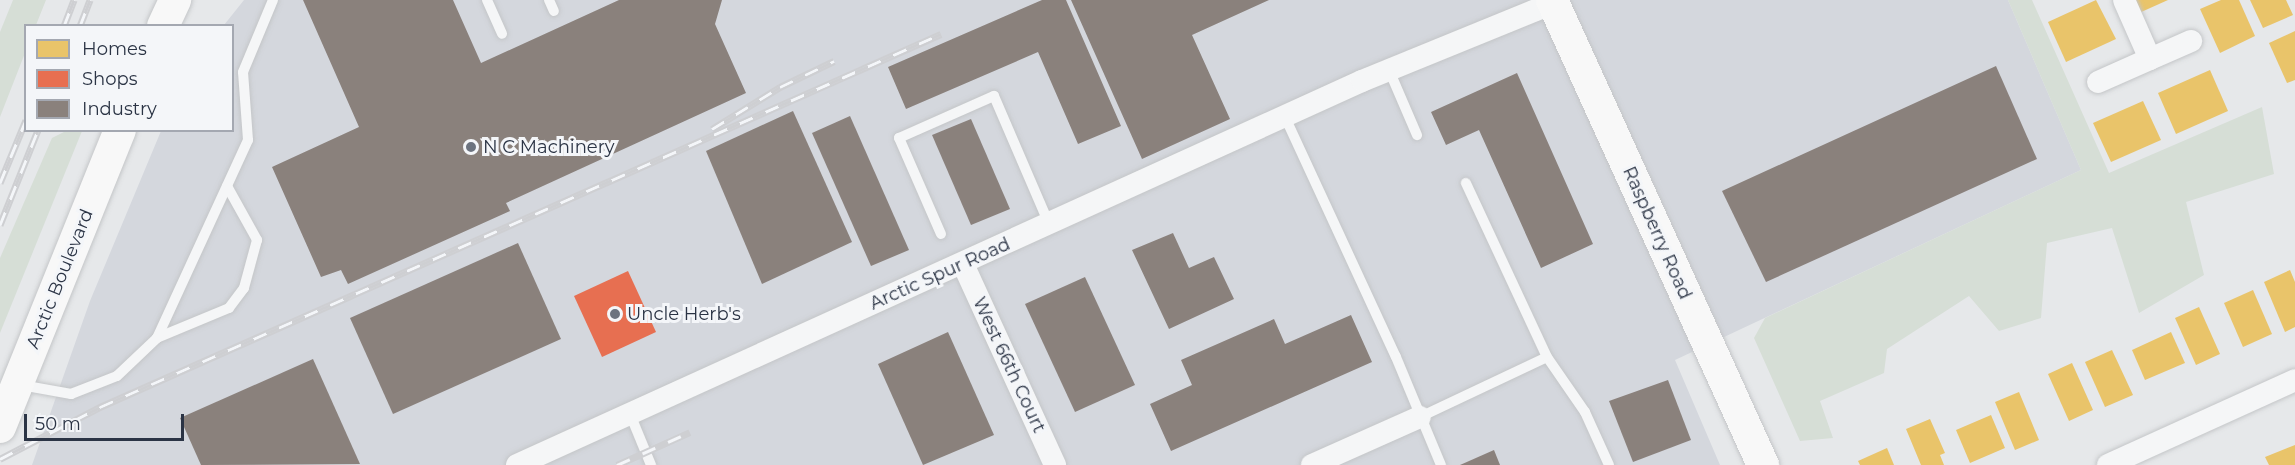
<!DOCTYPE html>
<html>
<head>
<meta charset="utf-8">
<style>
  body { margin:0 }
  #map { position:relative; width:2295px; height:465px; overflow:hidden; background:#e6e8ea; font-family:Montserrat,sans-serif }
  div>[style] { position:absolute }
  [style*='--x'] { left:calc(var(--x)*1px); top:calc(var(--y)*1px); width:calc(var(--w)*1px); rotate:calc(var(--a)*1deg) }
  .built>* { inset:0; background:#d4d7dd }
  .green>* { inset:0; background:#d6ded6 }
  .homes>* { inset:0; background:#e9c46a }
  .shops>* { inset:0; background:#e76f51 }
  .industry>* { inset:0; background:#8a817c }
  .roads { filter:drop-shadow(0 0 2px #c4c6c8) drop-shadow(0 0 2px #c4c6c8) }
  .service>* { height:10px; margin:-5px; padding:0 5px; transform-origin:5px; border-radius:5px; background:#f5f6f7 }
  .minor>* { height:22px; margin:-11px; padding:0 11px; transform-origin:11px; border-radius:11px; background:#f5f6f7 }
  .secondary>* { height:32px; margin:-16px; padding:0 16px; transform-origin:16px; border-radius:16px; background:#f8f8f8 }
  .rail>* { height:7px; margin-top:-3.5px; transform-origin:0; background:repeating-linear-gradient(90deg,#f4f6f9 0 14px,#cecfd2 0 28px); box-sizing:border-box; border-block:2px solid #cecfd2 }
  .dots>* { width:16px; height:16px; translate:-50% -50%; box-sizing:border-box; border:3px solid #f4f6f9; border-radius:50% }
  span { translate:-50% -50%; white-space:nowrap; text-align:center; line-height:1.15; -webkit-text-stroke:6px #f4f6f9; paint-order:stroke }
  .poi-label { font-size:18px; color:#2b3445 }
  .left { translate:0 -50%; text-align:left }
  .street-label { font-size:18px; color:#2b3445 }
  .legend { position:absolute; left:24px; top:24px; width:210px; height:108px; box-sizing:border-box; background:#f4f6f9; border:2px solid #a4a8b1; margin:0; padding:8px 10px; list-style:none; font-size:18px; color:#2b3445 }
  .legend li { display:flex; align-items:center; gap:12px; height:30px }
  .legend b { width:30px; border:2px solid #a4a8b1 }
  .scale { position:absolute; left:24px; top:414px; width:160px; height:27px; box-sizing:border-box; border:3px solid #2b3445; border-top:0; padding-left:8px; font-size:18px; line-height:21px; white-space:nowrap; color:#2b3445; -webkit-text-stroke:4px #f4f6f9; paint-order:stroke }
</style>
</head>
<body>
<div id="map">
  <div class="built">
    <i style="clip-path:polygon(244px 0,2008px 0,2081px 170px,1675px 360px,1720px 465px,32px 465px,90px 301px,161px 131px,232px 130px,232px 26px,224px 25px)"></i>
  </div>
  <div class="green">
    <i style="clip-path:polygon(13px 0,46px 0,36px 25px,26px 26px,25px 53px,0 117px,0 32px)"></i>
    <i style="clip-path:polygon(2008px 0,2032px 0,2109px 173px,2262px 107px,2274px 174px,2186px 202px,2204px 275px,2139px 313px,2112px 228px,2047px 243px,2041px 318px,1999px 331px,1969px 296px,1887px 349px,1884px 373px,1820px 401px,1833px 438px,1800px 441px,1754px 338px,1765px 318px,2081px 170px)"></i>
    <i style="clip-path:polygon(66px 131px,82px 131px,0 333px,0 258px,52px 138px)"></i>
  </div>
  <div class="homes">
    <i style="clip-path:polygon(2096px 0,2116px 39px,2066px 62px,2048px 22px)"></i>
    <i style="clip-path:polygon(2133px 0,2168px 0,2139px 13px)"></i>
    <i style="clip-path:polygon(2221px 0,2239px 0,2255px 36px,2220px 53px,2200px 9px)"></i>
    <i style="clip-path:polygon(2250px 0,2286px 0,2293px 15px,2263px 28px)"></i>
    <i style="clip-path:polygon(2295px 31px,2295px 80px,2287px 83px,2269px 43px)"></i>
    <i style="clip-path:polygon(2210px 70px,2228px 111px,2176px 134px,2158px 93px)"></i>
    <i style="clip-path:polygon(2143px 101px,2161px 140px,2111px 162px,2093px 123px)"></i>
    <i style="clip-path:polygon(2290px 270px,2295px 282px,2295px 327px,2285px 332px,2264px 282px)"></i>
    <i style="clip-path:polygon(2253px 290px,2272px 334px,2243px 347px,2224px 303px)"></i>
    <i style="clip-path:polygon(2199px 307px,2220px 354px,2196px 365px,2175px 318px)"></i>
    <i style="clip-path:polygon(2171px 332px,2185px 363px,2145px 380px,2132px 350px)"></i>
    <i style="clip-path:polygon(2112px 350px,2133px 395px,2105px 407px,2085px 362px)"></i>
    <i style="clip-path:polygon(2072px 363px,2093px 410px,2069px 421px,2048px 374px)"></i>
    <i style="clip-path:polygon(2019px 392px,2039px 440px,2015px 450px,1995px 402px)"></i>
    <i style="clip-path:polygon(1991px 415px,2005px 448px,1970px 463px,1956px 430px)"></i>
    <i style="clip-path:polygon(1930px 419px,1945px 453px,1940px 455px,1944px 465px,1921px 465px,1906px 429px)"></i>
    <i style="clip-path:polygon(2295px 445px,2295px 465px,2269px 465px,2265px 457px)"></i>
    <i style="clip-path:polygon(1887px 448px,1894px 465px,1860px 465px,1858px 461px)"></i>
  </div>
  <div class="shops">
    <i style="clip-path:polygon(628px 271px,656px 332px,602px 357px,574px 296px)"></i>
  </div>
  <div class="industry">
    <i style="clip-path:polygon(303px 0,453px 0,481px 63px,619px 0,722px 0,715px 24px,746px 93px,506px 203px,510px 211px,348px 284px,341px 270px,321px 277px,272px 167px,359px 127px)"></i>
    <i style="clip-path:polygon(1042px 0,1066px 0,1121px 126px,1078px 144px,1038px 52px,906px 109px,888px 67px)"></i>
    <i style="clip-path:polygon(1071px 0,1269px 0,1192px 35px,1230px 119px,1142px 159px)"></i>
    <i style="clip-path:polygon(1996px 66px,2037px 159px,1766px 282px,1722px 191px)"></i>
    <i style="clip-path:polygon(1517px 73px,1593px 244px,1541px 268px,1479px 130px,1446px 145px,1431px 112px)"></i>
    <i style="clip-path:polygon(793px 111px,852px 242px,762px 284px,706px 151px)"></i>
    <i style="clip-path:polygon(850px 116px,909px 250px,871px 266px,812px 133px)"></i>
    <i style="clip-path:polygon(971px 119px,1010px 209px,971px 225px,932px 135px)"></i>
    <i style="clip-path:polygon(1173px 233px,1189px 268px,1214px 257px,1234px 299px,1169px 329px,1132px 250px)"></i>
    <i style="clip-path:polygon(518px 243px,561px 339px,393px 414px,350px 318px)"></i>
    <i style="clip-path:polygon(1085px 277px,1135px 385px,1075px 412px,1025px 304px)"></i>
    <i style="clip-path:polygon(1351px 315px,1372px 362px,1171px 451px,1150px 404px,1192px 385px,1181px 360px,1274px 319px,1285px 344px)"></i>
    <i style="clip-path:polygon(948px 332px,994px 435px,923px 465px,878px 364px)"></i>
    <i style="clip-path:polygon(313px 359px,360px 464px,201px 465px,180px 418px)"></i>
    <i style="clip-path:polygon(1668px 380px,1691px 440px,1633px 462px,1609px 401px)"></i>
    <i style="clip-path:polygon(1494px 450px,1500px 465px,1460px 465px)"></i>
  </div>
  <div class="roads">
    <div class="service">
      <i style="--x:487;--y:0;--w:37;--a:66"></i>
      <i style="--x:549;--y:0;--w:12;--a:66"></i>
      <i style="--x:1389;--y:70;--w:71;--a:66.7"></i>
      <i style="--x:1285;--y:117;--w:264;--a:65.2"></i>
      <i style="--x:1396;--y:357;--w:117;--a:67.4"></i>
      <i style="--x:227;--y:186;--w:62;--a:60.9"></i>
      <i style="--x:257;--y:240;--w:50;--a:105.2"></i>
      <i style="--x:244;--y:288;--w:25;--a:127"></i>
      <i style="--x:229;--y:308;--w:78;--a:157.4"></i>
      <i style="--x:157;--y:338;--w:218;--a:-65.3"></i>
      <i style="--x:248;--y:140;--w:68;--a:-94.2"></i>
      <i style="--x:243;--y:72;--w:78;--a:-67.4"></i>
      <i style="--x:941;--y:234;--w:105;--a:-113.6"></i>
      <i style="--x:899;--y:138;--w:104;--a:-23.9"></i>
      <i style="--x:994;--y:96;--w:139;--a:66.7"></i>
      <i style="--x:1547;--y:357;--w:67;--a:55.4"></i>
      <i style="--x:1585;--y:412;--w:58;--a:65.6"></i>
      <i style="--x:21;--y:385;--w:51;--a:10.2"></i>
      <i style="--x:71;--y:394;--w:49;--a:-21.4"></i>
      <i style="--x:117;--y:376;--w:55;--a:-43.5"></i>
      <i style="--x:630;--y:414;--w:55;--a:67.6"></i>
      <i style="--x:1420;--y:417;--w:140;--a:-25.3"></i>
      <i style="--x:1547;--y:357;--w:192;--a:-115"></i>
    </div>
    <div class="minor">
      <i style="--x:2150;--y:59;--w:45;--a:-23.7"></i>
      <i style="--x:2098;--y:82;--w:57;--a:-23.9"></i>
      <i style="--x:2150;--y:59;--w:64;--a:-113.8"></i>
      <i style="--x:963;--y:264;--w:221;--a:65.4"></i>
      <i style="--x:517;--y:465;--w:928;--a:-24.44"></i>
      <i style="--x:1362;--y:81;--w:206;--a:-22.2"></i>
      <i style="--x:1312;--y:465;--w:118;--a:-24"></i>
      <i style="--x:2108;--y:465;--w:205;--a:-24.4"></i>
    </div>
    <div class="secondary">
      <i style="--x:1552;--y:0;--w:511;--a:65.59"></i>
      <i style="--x:163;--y:26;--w:29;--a:-65"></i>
      <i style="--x:0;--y:427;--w:320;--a:-68"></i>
    </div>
  </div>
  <div class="rail">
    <i style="--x:64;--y:26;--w:28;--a:-69"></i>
    <i style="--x:80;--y:26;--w:28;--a:-69"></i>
    <i style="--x:712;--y:129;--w:80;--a:-31.7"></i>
    <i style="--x:780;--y:87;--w:60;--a:-25.7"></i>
    <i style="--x:0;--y:183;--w:68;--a:-67.6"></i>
    <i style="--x:0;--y:225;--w:102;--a:-68.2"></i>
    <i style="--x:0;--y:459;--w:113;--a:-27.5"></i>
    <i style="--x:100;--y:407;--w:920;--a:-23.92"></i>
    <i style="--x:617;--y:465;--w:80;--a:-24.3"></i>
  </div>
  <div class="dots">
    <i style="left:471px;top:147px;background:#6c737f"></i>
    <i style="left:615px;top:314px;background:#6c737f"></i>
  </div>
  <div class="poi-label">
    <span class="left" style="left:483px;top:147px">N C Machinery</span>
    <span class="left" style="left:627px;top:314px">Uncle Herb's</span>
  </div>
  <div class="street-label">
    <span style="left:1657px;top:233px;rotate:66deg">Raspberry Road</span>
    <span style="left:940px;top:274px;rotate:-24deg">Arctic Spur Road</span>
    <span style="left:60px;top:279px;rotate:-68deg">Arctic Boulevard</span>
    <span style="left:1009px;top:365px;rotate:65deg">West 66th Court</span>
  </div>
  <ul class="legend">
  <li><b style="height:16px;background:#e9c46a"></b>Homes</li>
  <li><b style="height:16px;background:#e76f51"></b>Shops</li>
  <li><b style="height:16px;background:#8a817c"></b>Industry</li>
  </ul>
  <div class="scale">50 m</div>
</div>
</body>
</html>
